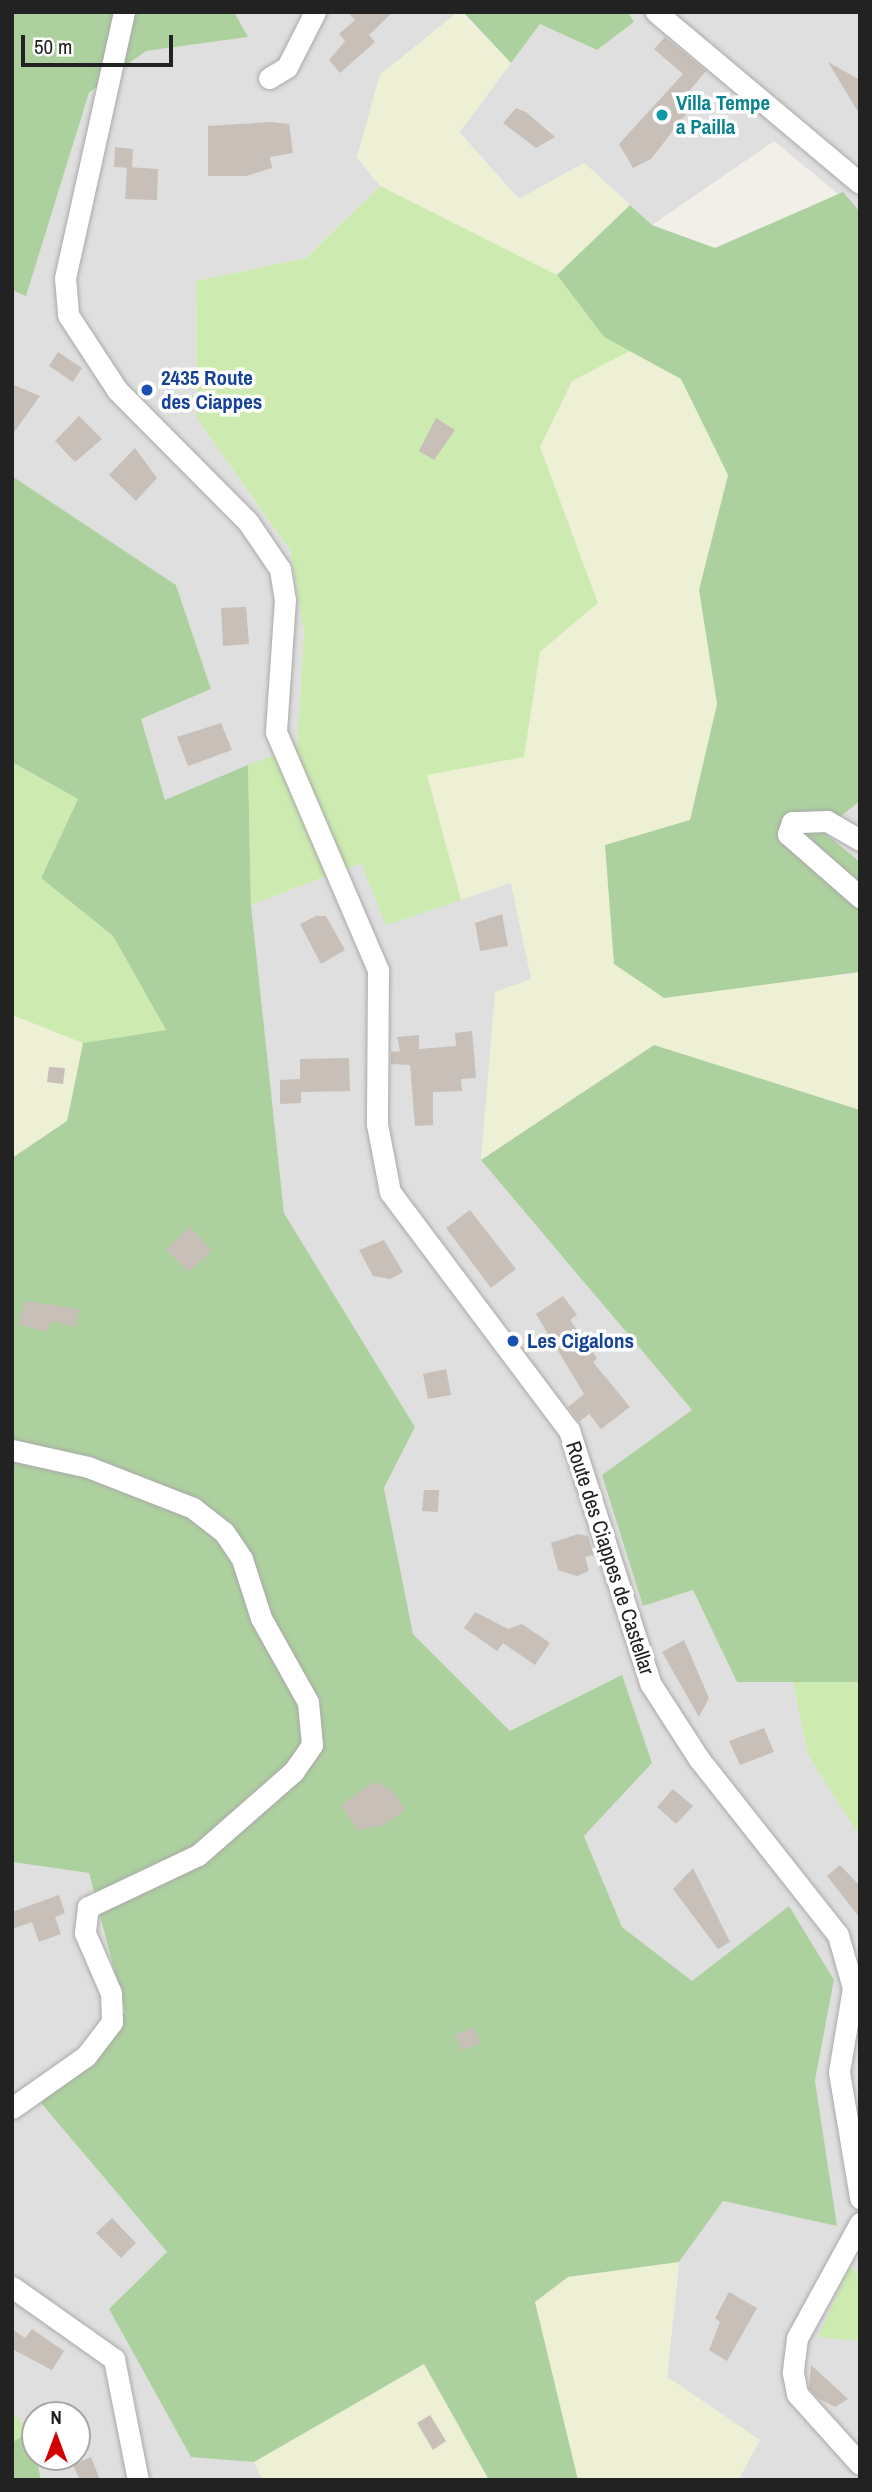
<!DOCTYPE html>
<html>
<head>
<meta charset="utf-8">
<style>
  body { margin:0 }
  #map { position:relative; width:872px; height:2492px; overflow:hidden; background:#f2efe9; font-family:"Archivo Narrow",sans-serif }
  div>[style] { position:absolute }
  [style*='--x'] { left:calc(var(--x)*1px); top:calc(var(--y)*1px); width:calc(var(--w)*1px); rotate:calc(var(--a)*1deg) }
  .residential>* { inset:0; background:#e0dfdf }
  .farmland>* { inset:0; background:#eef0d5 }
  .grass>* { inset:0; background:#cdebb0 }
  .forest>* { inset:0; background:#add19e }
  .building>* { inset:0; background:#c7bfb8 }
  .roads { filter:drop-shadow(0 0 2px #a9a9a9) drop-shadow(0 0 2px #a9a9a9) }
  .minor>* { height:21px; margin:-10.5px; padding:0 10.5px; transform-origin:10.5px; border-radius:10.5px; background:#fff }
  .dots>* { width:19px; height:19px; translate:-50% -50%; box-sizing:border-box; border:4px solid #fff; border-radius:50% }
  span { translate:-50% -50%; white-space:nowrap; text-align:center; line-height:1.15; -webkit-text-stroke:7px #fff; paint-order:stroke }
  .culture-label { font-size:21px; color:#0d838f; font-weight:700 }
  .left { translate:0 -50%; text-align:left }
  .transit-label { font-size:21px; color:#164399; font-weight:700 }
  .street-label { font-size:21px; color:#222 }
  .frame { position:absolute; inset:0; border:14px solid #222; pointer-events:none }
  .north { position:absolute; left:21px; top:2401px; width:70px; height:70px; box-sizing:border-box; background:#fff; border:2px solid #a7a7a7; border-radius:50%; rotate:0deg; font-size:19px; font-weight:700; line-height:28px; text-align:center; color:#222 }
  .north::after { content:''; display:block; margin:auto; width:24px; height:32px; background:#d40000; clip-path:polygon(50% 0,100% 100%,50% 72%,0 100%) }
  .scale { position:absolute; left:21px; top:35px; width:152px; height:32px; box-sizing:border-box; border:4px solid #222; border-top:0; padding-left:9px; font-size:21px; line-height:24px; white-space:nowrap; color:#222; -webkit-text-stroke:5px #fff; paint-order:stroke }
</style>
</head>
<body>
<div id="map">
  <div class="residential">
    <i style="clip-path:polygon(234px 12px,458px 12px,380px 75px,357px 157px,380px 186px,306px 258px,196px 281px,197px 419px,290px 550px,304px 632px,297px 747px,165px 801px,141px 719px,211px 689px,176px 585px,12px 476px,12px 290px,26px 295px,89px 94px,146px 51px,247px 37px)"></i>
    <i style="clip-path:polygon(628px 12px,860px 12px,860px 212px,774px 141px,652px 225px,584px 163px,519px 199px,459px 132px,540px 24px,597px 50px,634px 22px)"></i>
    <i style="clip-path:polygon(860px 801px,860px 862px,821px 831px)"></i>
    <i style="clip-path:polygon(361px 863px,511px 882px,532px 980px,481px 1159px,693px 1411px,643px 1606px,693px 1590px,737px 1681px,792px 1677px,808px 1755px,860px 1837px,860px 2275px,851px 2266px,819px 2337px,860px 2341px,860px 2480px,738px 2480px,760px 2440px,667px 2377px,679px 2262px,722px 2201px,836px 2225px,815px 2081px,834px 1980px,692px 1982px,622px 1927px,584px 1836px,652px 1763px,510px 1731px,413px 1634px,384px 1488px,415px 1427px,284px 1213px,251px 905px)"></i>
    <i style="clip-path:polygon(12px 1862px,89px 1873px,125px 2012px,41px 2103px,167px 2252px,191px 2456px,254px 2462px,263px 2480px,41px 2480px,36px 2457px,77px 2457px,77px 2415px,35px 2415px,35px 2452px,31px 2432px,12px 2411px)"></i>
  </div>
  <div class="farmland">
    <i style="clip-path:polygon(458px 12px,511px 63px,459px 133px,519px 199px,584px 163px,630px 205px,557px 275px,380px 186px,357px 157px,380px 75px)"></i>
    <i style="clip-path:polygon(630px 351px,681px 379px,728px 475px,699px 590px,717px 704px,690px 820px,839px 977px,860px 972px,860px 1110px,654px 1045px,481px 1159px,495px 992px,531px 979px,511px 883px,461px 900px,427px 775px,524px 757px,540px 652px,598px 603px,540px 447px,572px 381px)"></i>
    <i style="clip-path:polygon(12px 1015px,83px 1043px,67px 1121px,12px 1158px)"></i>
    <i style="clip-path:polygon(679px 2262px,667px 2377px,760px 2440px,738px 2480px,578px 2480px,535px 2302px,568px 2277px)"></i>
    <i style="clip-path:polygon(424px 2364px,489px 2480px,263px 2480px,254px 2462px)"></i>
  </div>
  <div class="grass">
    <i style="clip-path:polygon(380px 186px,557px 275px,604px 337px,630px 351px,572px 381px,540px 447px,598px 603px,540px 652px,524px 757px,427px 775px,461px 900px,386px 925px,361px 863px,251px 905px,248px 765px,297px 747px,304px 632px,290px 550px,197px 419px,196px 281px,306px 258px)"></i>
    <i style="clip-path:polygon(12px 762px,78px 799px,41px 878px,113px 936px,166px 1030px,83px 1043px,12px 1015px)"></i>
    <i style="clip-path:polygon(792px 1677px,860px 1682px,860px 1837px,808px 1755px)"></i>
    <i style="clip-path:polygon(850px 2266px,860px 2275px,860px 2341px,818px 2337px)"></i>
    <i style="clip-path:polygon(12px 2411px,31px 2432px,12px 2442px)"></i>
  </div>
  <div class="forest">
    <i style="clip-path:polygon(12px 12px,234px 12px,248px 37px,146px 51px,89px 93px,26px 296px,12px 290px)"></i>
    <i style="clip-path:polygon(463px 12px,628px 12px,634px 22px,597px 50px,540px 24px,511px 63px)"></i>
    <i style="clip-path:polygon(843px 192px,860px 212px,860px 801px,822px 831px,860px 862px,860px 972px,664px 998px,614px 964px,605px 845px,690px 820px,717px 704px,699px 590px,728px 475px,681px 379px,604px 337px,557px 275px,630px 205px,652px 225px,715px 248px)"></i>
    <i style="clip-path:polygon(12px 476px,176px 585px,211px 689px,141px 719px,165px 800px,248px 765px,251px 905px,284px 1213px,415px 1427px,384px 1488px,413px 1634px,510px 1731px,622px 1675px,652px 1763px,584px 1836px,622px 1927px,692px 1981px,789px 1906px,834px 1980px,815px 2081px,837px 2226px,723px 2201px,679px 2262px,568px 2277px,535px 2302px,578px 2480px,489px 2480px,424px 2364px,254px 2462px,191px 2457px,109px 2309px,167px 2252px,41px 2103px,125px 2012px,89px 1873px,12px 1862px,12px 1158px,67px 1121px,83px 1043px,166px 1030px,113px 936px,41px 878px,78px 799px,12px 762px)"></i>
    <i style="clip-path:polygon(654px 1045px,860px 1110px,860px 1682px,737px 1682px,693px 1590px,643px 1606px,602px 1475px,692px 1410px,481px 1160px)"></i>
    <i style="clip-path:polygon(31px 2432px,41px 2480px,12px 2480px,12px 2442px)"></i>
  </div>
  <div class="building">
    <i style="clip-path:polygon(348px 12px,393px 12px,369px 35px,375px 42px,340px 73px,329px 60px,345px 41px,339px 34px,355px 20px)"></i>
    <i style="clip-path:polygon(665px 37px,706px 71px,685px 96px,694px 104px,651px 159px,633px 168px,619px 144px,683px 74px,654px 49px)"></i>
    <i style="clip-path:polygon(828px 62px,860px 80px,860px 115px)"></i>
    <i style="clip-path:polygon(516px 108px,526px 112px,555px 137px,536px 148px,503px 123px)"></i>
    <i style="clip-path:polygon(271px 122px,289px 124px,293px 153px,270px 157px,272px 168px,246px 176px,208px 176px,208px 126px)"></i>
    <i style="clip-path:polygon(115px 147px,133px 149px,132px 168px,114px 167px)"></i>
    <i style="clip-path:polygon(127px 167px,158px 169px,157px 200px,125px 199px)"></i>
    <i style="clip-path:polygon(58px 352px,82px 368px,73px 382px,49px 366px)"></i>
    <i style="clip-path:polygon(12px 384px,40px 396px,12px 435px)"></i>
    <i style="clip-path:polygon(79px 416px,102px 439px,75px 462px,55px 441px)"></i>
    <i style="clip-path:polygon(436px 418px,455px 430px,434px 460px,419px 451px)"></i>
    <i style="clip-path:polygon(135px 448px,157px 478px,136px 501px,109px 475px)"></i>
    <i style="clip-path:polygon(246px 607px,249px 644px,223px 646px,221px 608px)"></i>
    <i style="clip-path:polygon(221px 723px,232px 750px,188px 766px,177px 737px)"></i>
    <i style="clip-path:polygon(502px 914px,508px 946px,480px 951px,475px 923px)"></i>
    <i style="clip-path:polygon(316px 916px,326px 916px,345px 950px,321px 964px,300px 924px)"></i>
    <i style="clip-path:polygon(472px 1031px,476px 1078px,461px 1079px,462px 1091px,433px 1092px,433px 1125px,415px 1126px,410px 1065px,391px 1064px,391px 1052px,400px 1051px,397px 1037px,419px 1035px,419px 1049px,456px 1046px,455px 1033px)"></i>
    <i style="clip-path:polygon(349px 1058px,350px 1091px,301px 1092px,301px 1103px,280px 1104px,280px 1080px,300px 1079px,300px 1059px)"></i>
    <i style="clip-path:polygon(49px 1067px,65px 1068px,63px 1084px,47px 1082px)"></i>
    <i style="clip-path:polygon(470px 1210px,516px 1269px,491px 1288px,446px 1228px)"></i>
    <i style="clip-path:polygon(190px 1227px,212px 1251px,188px 1272px,166px 1249px)"></i>
    <i style="clip-path:polygon(384px 1240px,403px 1272px,390px 1279px,373px 1276px,359px 1250px)"></i>
    <i style="clip-path:polygon(563px 1296px,577px 1315px,570px 1320px,597px 1358px,593px 1362px,630px 1407px,601px 1429px,589px 1414px,579px 1422px,568px 1407px,584px 1394px,536px 1314px)"></i>
    <i style="clip-path:polygon(25px 1301px,79px 1309px,75px 1327px,53px 1321px,45px 1332px,18px 1324px)"></i>
    <i style="clip-path:polygon(446px 1369px,451px 1395px,428px 1399px,423px 1374px)"></i>
    <i style="clip-path:polygon(424px 1490px,439px 1490px,438px 1512px,422px 1511px)"></i>
    <i style="clip-path:polygon(578px 1534px,588px 1536px,594px 1555px,585px 1557px,589px 1571px,577px 1576px,558px 1570px,551px 1543px)"></i>
    <i style="clip-path:polygon(475px 1612px,508px 1629px,522px 1624px,550px 1643px,535px 1665px,503px 1643px,497px 1651px,464px 1628px)"></i>
    <i style="clip-path:polygon(684px 1640px,709px 1698px,699px 1717px,662px 1652px)"></i>
    <i style="clip-path:polygon(764px 1728px,774px 1752px,740px 1765px,729px 1741px)"></i>
    <i style="clip-path:polygon(373px 1782px,391px 1789px,405px 1810px,382px 1826px,358px 1830px,341px 1805px)"></i>
    <i style="clip-path:polygon(673px 1789px,693px 1806px,676px 1824px,657px 1807px)"></i>
    <i style="clip-path:polygon(840px 1865px,860px 1886px,860px 1918px,827px 1876px)"></i>
    <i style="clip-path:polygon(693px 1868px,730px 1942px,718px 1949px,673px 1889px)"></i>
    <i style="clip-path:polygon(59px 1895px,65px 1913px,55px 1917px,61px 1934px,39px 1942px,32px 1922px,12px 1929px,12px 1912px)"></i>
    <i style="clip-path:polygon(474px 2027px,480px 2043px,462px 2051px,455px 2035px)"></i>
    <i style="clip-path:polygon(112px 2218px,136px 2243px,121px 2258px,96px 2233px)"></i>
    <i style="clip-path:polygon(729px 2292px,757px 2308px,727px 2361px,709px 2350px,720px 2322px,715px 2318px)"></i>
    <i style="clip-path:polygon(12px 2329px,25px 2338px,32px 2329px,64px 2351px,52px 2370px,12px 2349px)"></i>
    <i style="clip-path:polygon(811px 2365px,835px 2387px,848px 2399px,835px 2407px,818px 2398px,809px 2388px)"></i>
    <i style="clip-path:polygon(430px 2415px,446px 2441px,433px 2450px,417px 2423px)"></i>
    <i style="clip-path:polygon(91px 2457px,100px 2480px,80px 2480px,73px 2465px)"></i>
  </div>
  <div class="roads">
    <div class="minor">
      <i style="--x:124;--y:12;--w:272;--a:102.5"></i>
      <i style="--x:65;--y:278;--w:37;--a:85"></i>
      <i style="--x:68;--y:315;--w:90;--a:56.8"></i>
      <i style="--x:117;--y:390;--w:186;--a:45.2"></i>
      <i style="--x:248;--y:522;--w:57;--a:55.8"></i>
      <i style="--x:280;--y:569;--w:30;--a:81"></i>
      <i style="--x:285;--y:599;--w:133;--a:93.9"></i>
      <i style="--x:276;--y:732;--w:259;--a:66.8"></i>
      <i style="--x:378;--y:970;--w:154;--a:90.4"></i>
      <i style="--x:377;--y:1124;--w:69;--a:79.2"></i>
      <i style="--x:390;--y:1192;--w:298;--a:53.1"></i>
      <i style="--x:569;--y:1430;--w:266;--a:72.2"></i>
      <i style="--x:650;--y:1683;--w:90;--a:57.2"></i>
      <i style="--x:699;--y:1759;--w:224;--a:51.7"></i>
      <i style="--x:838;--y:1935;--w:55;--a:74.2"></i>
      <i style="--x:853;--y:1988;--w:85;--a:99.5"></i>
      <i style="--x:839;--y:2072;--w:128;--a:80.5"></i>
      <i style="--x:656;--y:12;--w:266;--a:40"></i>
      <i style="--x:269;--y:78;--w:21;--a:-31"></i>
      <i style="--x:287;--y:67;--w:62;--a:-63"></i>
      <i style="--x:860;--y:840;--w:38;--a:-150"></i>
      <i style="--x:827;--y:821;--w:35;--a:178"></i>
      <i style="--x:792;--y:822;--w:13;--a:108"></i>
      <i style="--x:788;--y:834;--w:96;--a:41.2"></i>
      <i style="--x:12;--y:1450;--w:78;--a:12.6"></i>
      <i style="--x:88;--y:1467;--w:113;--a:21.3"></i>
      <i style="--x:193;--y:1508;--w:39;--a:38"></i>
      <i style="--x:224;--y:1532;--w:32;--a:56"></i>
      <i style="--x:242;--y:1559;--w:62;--a:72.1"></i>
      <i style="--x:261;--y:1618;--w:96;--a:60.8"></i>
      <i style="--x:308;--y:1702;--w:43;--a:84.7"></i>
      <i style="--x:312;--y:1745;--w:32;--a:125"></i>
      <i style="--x:294;--y:1771;--w:128;--a:138.8"></i>
      <i style="--x:198;--y:1855;--w:122;--a:154.7"></i>
      <i style="--x:88;--y:1907;--w:26;--a:97"></i>
      <i style="--x:85;--y:1933;--w:65;--a:66.6"></i>
      <i style="--x:111;--y:1993;--w:29;--a:88"></i>
      <i style="--x:112;--y:2022;--w:43;--a:127.4"></i>
      <i style="--x:86;--y:2056;--w:90;--a:144.9"></i>
      <i style="--x:860;--y:2223;--w:131;--a:118.7"></i>
      <i style="--x:797;--y:2338;--w:35;--a:97"></i>
      <i style="--x:793;--y:2373;--w:21;--a:79"></i>
      <i style="--x:797;--y:2394;--w:94;--a:48"></i>
      <i style="--x:12;--y:2287;--w:125;--a:35.2"></i>
      <i style="--x:114;--y:2359;--w:123;--a:78.8"></i>
    </div>
  </div>
  <div class="dots">
    <i style="left:662px;top:115px;background:#0f9aa8"></i>
    <i style="left:147px;top:390px;background:#1a4fb4"></i>
    <i style="left:513px;top:1341px;background:#1a4fb4"></i>
  </div>
  <div class="culture-label">
    <span class="left" style="left:676px;top:115px">Villa Tempe<br>a Pailla</span>
  </div>
  <div class="transit-label">
    <span class="left" style="left:161px;top:390px">2435 Route<br>des Ciappes</span>
    <span class="left" style="left:527px;top:1341px">Les Cigalons</span>
  </div>
  <div class="street-label">
    <span style="left:610px;top:1558px;rotate:72deg">Route des Ciappes de Castellar</span>
  </div>
  <div class="frame"></div>
  <div class="north">N</div>
  <div class="scale">50 m</div>
</div>
</body>
</html>
